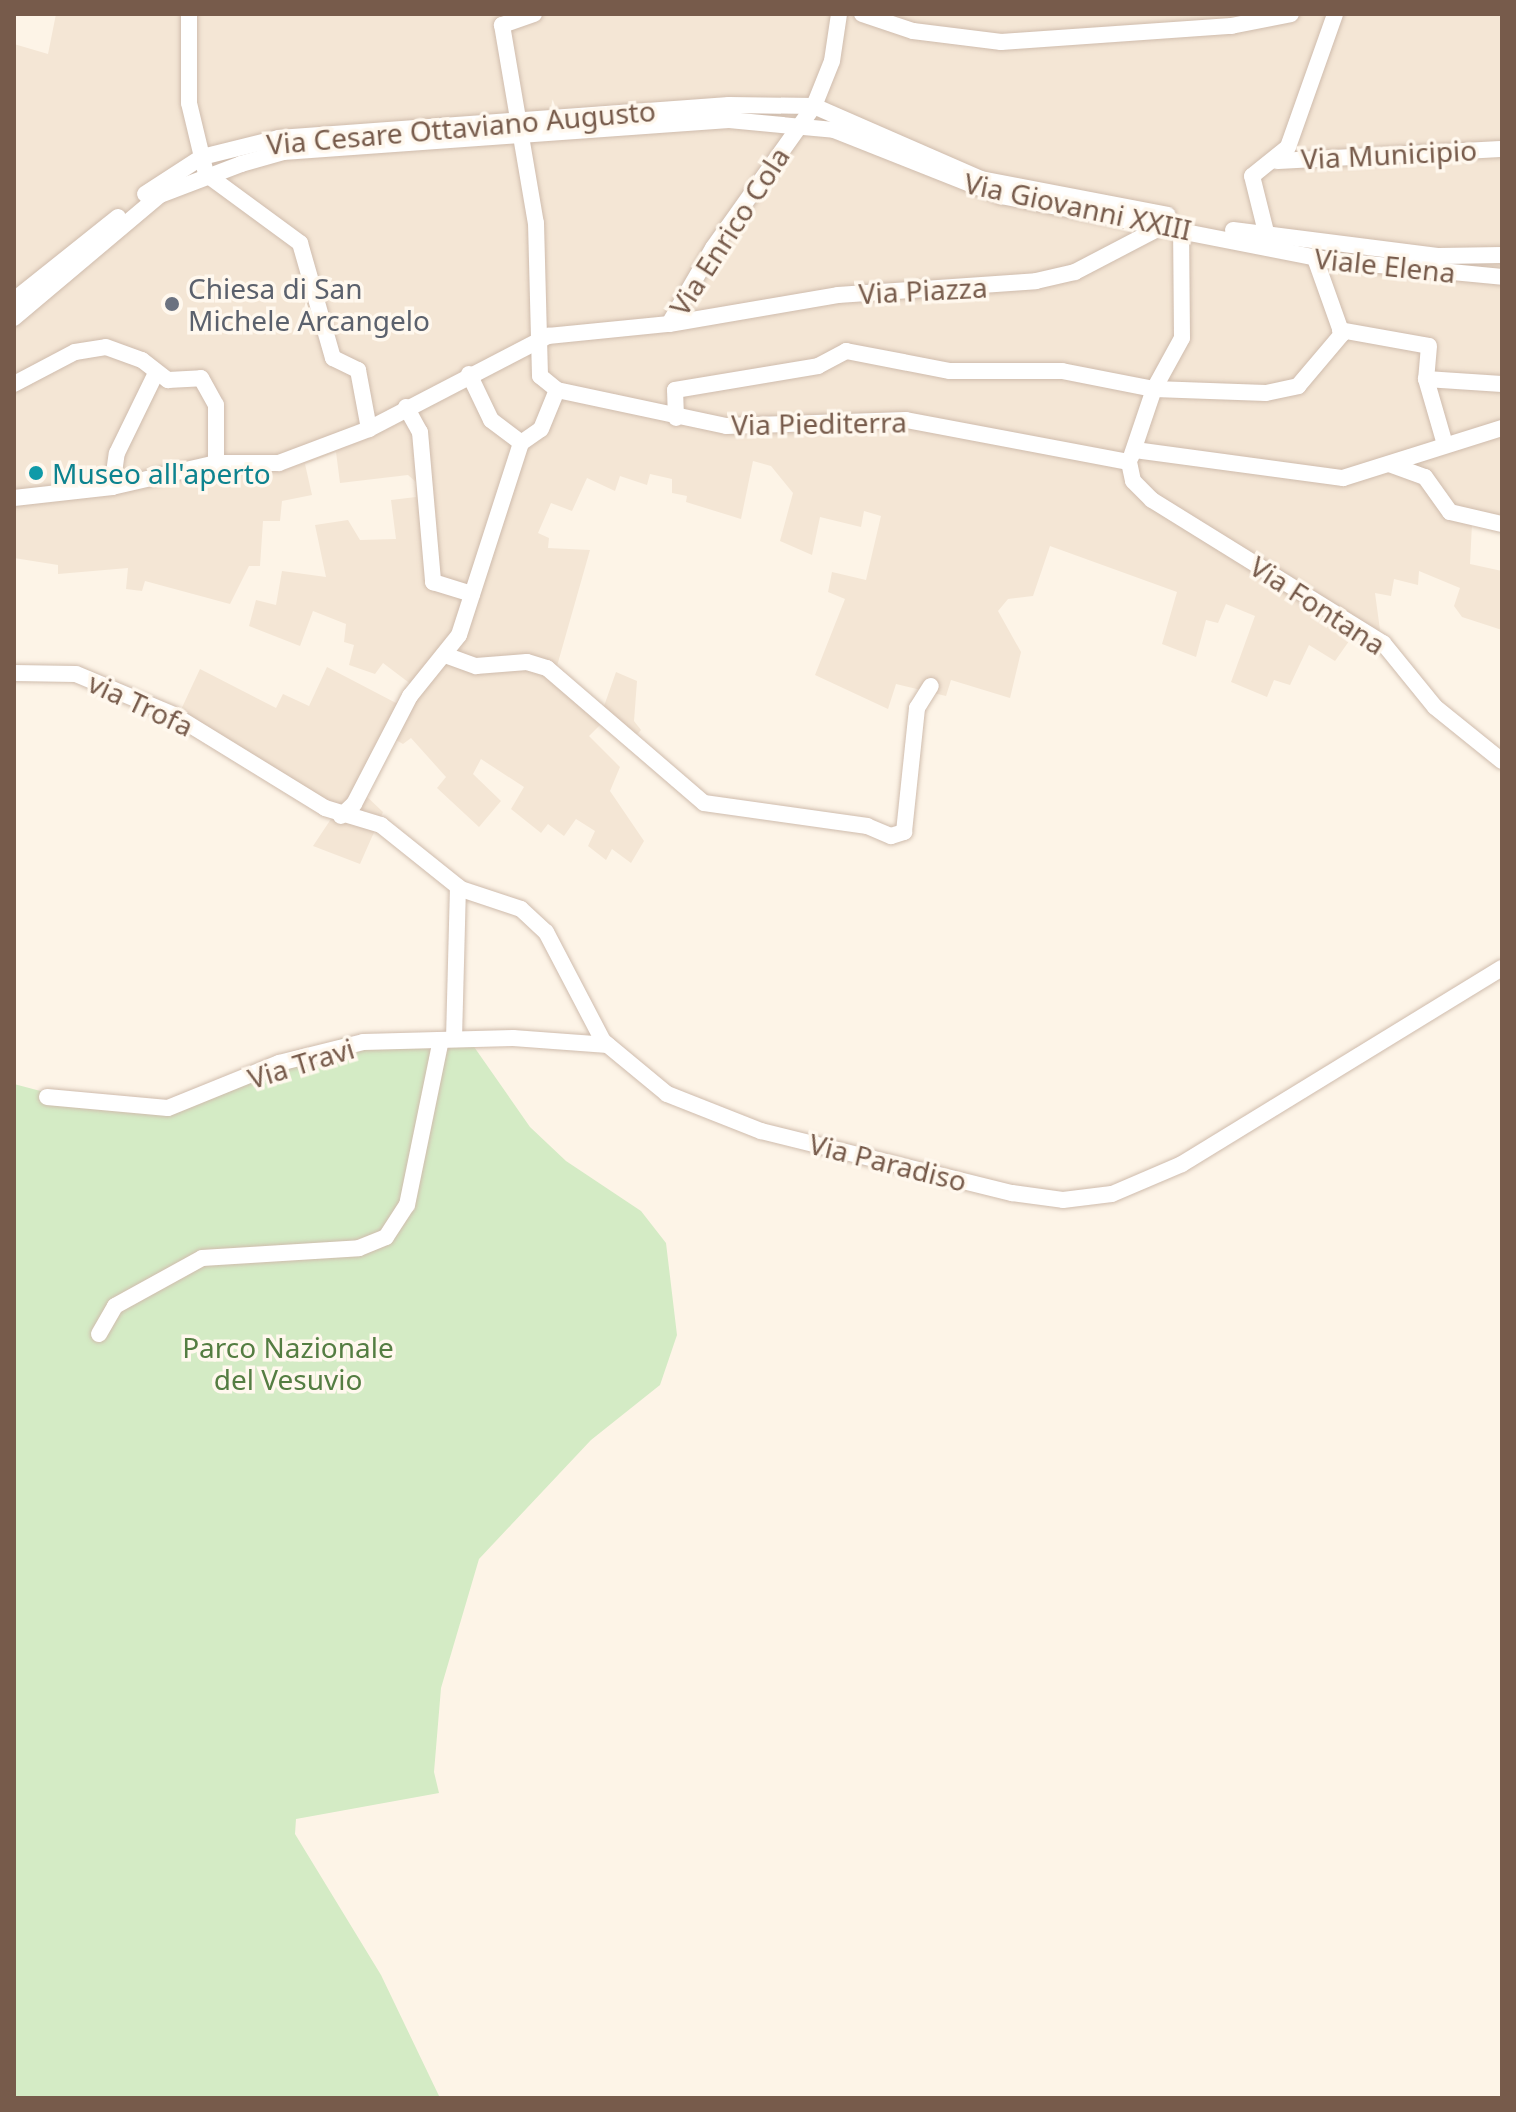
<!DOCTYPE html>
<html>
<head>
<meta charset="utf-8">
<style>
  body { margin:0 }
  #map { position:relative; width:1516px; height:2112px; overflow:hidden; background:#fdf4e7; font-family:"Noto Sans",sans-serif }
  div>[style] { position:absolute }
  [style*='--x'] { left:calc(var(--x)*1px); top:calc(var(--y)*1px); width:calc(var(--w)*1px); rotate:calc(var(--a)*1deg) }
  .residential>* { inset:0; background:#f4e6d5 }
  .green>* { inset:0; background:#d4ebc5 }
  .roads { filter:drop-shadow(0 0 2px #cfbcad) drop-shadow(0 0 2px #cfbcad) }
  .minor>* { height:16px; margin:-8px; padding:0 8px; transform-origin:8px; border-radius:8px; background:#fff }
  .dots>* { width:22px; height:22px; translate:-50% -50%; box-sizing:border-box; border:4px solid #fff8ee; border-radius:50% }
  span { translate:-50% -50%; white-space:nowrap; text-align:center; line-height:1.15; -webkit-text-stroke:7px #fff8ee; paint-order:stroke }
  .street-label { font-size:28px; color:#775b4b }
  .worship-label { font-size:28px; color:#5b616d }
  .left { translate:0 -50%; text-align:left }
  .culture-label { font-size:28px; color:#0d838f }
  .park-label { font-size:28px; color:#547d42 }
  .frame { position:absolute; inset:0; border:16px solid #775b4b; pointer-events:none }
</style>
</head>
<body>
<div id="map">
  <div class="residential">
    <i style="clip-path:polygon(56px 14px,1502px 14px,1502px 527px,1472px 524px,1470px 564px,1502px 571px,1502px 630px,1462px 617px,1454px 606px,1460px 588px,1419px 571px,1418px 585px,1394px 579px,1391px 596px,1375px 593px,1380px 630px,1368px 642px,1354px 634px,1335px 661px,1309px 645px,1290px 685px,1274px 680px,1267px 697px,1231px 682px,1255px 616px,1226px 604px,1218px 623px,1206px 620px,1196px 657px,1162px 644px,1177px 592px,1050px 546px,1033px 596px,1008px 599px,998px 611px,1021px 652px,1010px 698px,951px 680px,946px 696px,896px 684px,888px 709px,815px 675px,845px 599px,828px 592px,832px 572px,866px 580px,881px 516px,864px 511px,861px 527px,820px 517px,812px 555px,780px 541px,793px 493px,771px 466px,753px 461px,741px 519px,686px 502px,687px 496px,672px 493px,672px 479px,650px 474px,647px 485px,620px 476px,615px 491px,587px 478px,572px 511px,551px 503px,538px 533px,549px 538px,548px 548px,590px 550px,557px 666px,603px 709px,616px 672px,637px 681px,634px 721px,641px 730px,628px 746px,601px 724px,589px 736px,620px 767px,610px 791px,644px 841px,631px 863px,612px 849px,606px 860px,588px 846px,595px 831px,576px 819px,564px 836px,548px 824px,541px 833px,511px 809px,524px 787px,481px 759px,473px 774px,501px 801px,479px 827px,437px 788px,446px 777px,411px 738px,403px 744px,389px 736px,363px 793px,383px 812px,360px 864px,313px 846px,335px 813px,178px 716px,200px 669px,276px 708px,283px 694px,309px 706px,327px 667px,396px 703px,412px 685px,383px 663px,375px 674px,349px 665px,354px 645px,344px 642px,346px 624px,313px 611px,300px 646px,249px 626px,256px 600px,276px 605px,282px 571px,326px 577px,315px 525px,348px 520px,360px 540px,396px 539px,391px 500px,416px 497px,416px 482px,408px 475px,340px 483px,336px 452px,305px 464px,312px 495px,282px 501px,280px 521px,263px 521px,260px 566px,249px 566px,230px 604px,145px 581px,142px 591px,126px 589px,128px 568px,58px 574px,58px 565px,14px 558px,14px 44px,48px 54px)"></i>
  </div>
  <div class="green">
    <i style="clip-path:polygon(463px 1031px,530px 1127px,566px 1161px,641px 1211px,666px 1243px,677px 1335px,660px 1385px,591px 1440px,479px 1559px,441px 1688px,434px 1772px,439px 1793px,296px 1819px,295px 1834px,381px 1975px,440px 2098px,14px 2098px,14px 1084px,86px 1103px,180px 1107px,342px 1038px)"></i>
  </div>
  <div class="roads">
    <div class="minor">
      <i style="--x:189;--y:14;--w:89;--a:90"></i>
      <i style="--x:189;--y:103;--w:73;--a:76.5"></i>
      <i style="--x:206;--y:174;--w:117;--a:36.3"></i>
      <i style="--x:300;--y:243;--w:120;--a:74"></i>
      <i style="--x:333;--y:358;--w:28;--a:26"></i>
      <i style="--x:358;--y:370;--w:60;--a:79.4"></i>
      <i style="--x:534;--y:14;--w:34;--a:161"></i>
      <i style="--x:502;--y:25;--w:201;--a:80.3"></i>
      <i style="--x:536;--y:223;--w:153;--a:88.5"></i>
      <i style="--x:540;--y:376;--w:22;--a:39"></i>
      <i style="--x:557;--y:390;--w:173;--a:12"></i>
      <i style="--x:726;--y:426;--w:180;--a:-1.9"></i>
      <i style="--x:906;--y:420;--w:227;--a:10.7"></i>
      <i style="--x:862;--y:14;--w:54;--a:18.4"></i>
      <i style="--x:913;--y:31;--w:89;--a:7.1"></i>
      <i style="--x:1001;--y:42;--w:231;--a:-4"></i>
      <i style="--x:1231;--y:26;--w:61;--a:-11.3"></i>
      <i style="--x:1277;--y:161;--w:225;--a:-3.1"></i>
      <i style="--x:145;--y:194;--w:68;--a:-33"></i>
      <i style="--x:202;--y:157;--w:79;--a:-13.9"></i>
      <i style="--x:279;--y:138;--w:451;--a:-4.2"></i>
      <i style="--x:729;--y:105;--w:85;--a:0.7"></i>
      <i style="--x:814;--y:106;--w:182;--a:23.6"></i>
      <i style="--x:981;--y:179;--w:190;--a:10.9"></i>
      <i style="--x:1233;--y:230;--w:208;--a:7.2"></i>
      <i style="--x:1439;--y:256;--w:63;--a:-0.9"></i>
      <i style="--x:1269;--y:244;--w:70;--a:-104"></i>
      <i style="--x:1252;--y:176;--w:46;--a:-38.9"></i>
      <i style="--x:1288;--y:147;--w:141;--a:-70.5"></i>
      <i style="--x:14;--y:300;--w:133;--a:-38.6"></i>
      <i style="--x:14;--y:318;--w:191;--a:-40.1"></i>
      <i style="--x:160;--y:195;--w:87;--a:-20.9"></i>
      <i style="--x:241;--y:164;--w:44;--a:-15.9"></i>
      <i style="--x:283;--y:152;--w:447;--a:-4.1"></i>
      <i style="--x:729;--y:120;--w:105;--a:5.4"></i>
      <i style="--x:834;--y:130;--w:180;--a:21.6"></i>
      <i style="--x:1001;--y:196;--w:332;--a:11.1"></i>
      <i style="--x:1327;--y:260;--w:176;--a:5.5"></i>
      <i style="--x:669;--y:324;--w:171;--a:-9.7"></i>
      <i style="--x:838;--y:295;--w:198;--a:-4"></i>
      <i style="--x:1036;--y:281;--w:40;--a:-13"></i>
      <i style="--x:1075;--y:272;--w:104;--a:-27.6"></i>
      <i style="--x:1340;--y:330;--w:90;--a:10.2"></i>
      <i style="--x:1429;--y:346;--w:33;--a:95"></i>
      <i style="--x:469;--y:374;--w:51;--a:64.4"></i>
      <i style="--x:491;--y:420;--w:38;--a:37"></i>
      <i style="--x:14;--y:384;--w:69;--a:-27.7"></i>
      <i style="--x:75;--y:352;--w:31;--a:-9"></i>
      <i style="--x:106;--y:347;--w:38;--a:20"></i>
      <i style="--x:142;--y:360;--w:33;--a:38"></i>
      <i style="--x:168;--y:380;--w:33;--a:-3"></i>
      <i style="--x:201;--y:378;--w:31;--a:61"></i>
      <i style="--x:216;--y:405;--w:58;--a:90"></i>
      <i style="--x:406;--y:407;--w:29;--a:61"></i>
      <i style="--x:420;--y:432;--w:151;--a:85"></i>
      <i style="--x:433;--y:582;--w:41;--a:17.1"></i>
      <i style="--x:676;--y:418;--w:28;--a:-92"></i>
      <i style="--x:675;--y:390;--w:145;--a:-9.5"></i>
      <i style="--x:818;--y:366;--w:32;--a:-28"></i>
      <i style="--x:846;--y:351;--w:106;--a:10.9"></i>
      <i style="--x:950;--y:371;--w:112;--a:0"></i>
      <i style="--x:1062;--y:371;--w:94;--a:11.1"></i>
      <i style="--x:1154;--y:389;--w:112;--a:2"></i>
      <i style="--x:1266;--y:393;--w:33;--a:-12"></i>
      <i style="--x:1298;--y:386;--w:68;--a:-49.8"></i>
      <i style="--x:1342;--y:334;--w:81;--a:-109.6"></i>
      <i style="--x:1444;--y:441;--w:65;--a:-106.2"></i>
      <i style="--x:1426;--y:379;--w:76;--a:3.8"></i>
      <i style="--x:1135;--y:450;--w:210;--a:7.7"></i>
      <i style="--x:1343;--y:478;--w:167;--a:-17.5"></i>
      <i style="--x:1131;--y:457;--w:72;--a:-71.3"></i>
      <i style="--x:1154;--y:389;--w:58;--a:-61.2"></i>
      <i style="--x:1182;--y:338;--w:111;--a:-90.5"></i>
      <i style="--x:1129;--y:462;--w:19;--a:78"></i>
      <i style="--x:1133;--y:481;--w:27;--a:45"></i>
      <i style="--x:1152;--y:500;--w:272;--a:31.8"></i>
      <i style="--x:1383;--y:643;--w:82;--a:50.9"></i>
      <i style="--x:1435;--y:707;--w:86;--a:38.9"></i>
      <i style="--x:1389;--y:464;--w:38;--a:20"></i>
      <i style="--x:1425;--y:477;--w:43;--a:54.5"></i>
      <i style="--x:1450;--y:512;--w:53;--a:13"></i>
      <i style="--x:112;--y:487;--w:34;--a:-82"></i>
      <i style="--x:117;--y:453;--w:87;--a:-64"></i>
      <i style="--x:14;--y:498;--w:99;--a:-6.4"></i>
      <i style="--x:112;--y:487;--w:107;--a:-13"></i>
      <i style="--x:216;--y:463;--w:63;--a:0"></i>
      <i style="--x:279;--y:463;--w:96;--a:-20.7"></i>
      <i style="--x:369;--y:429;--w:202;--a:-27.5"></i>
      <i style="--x:548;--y:336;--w:122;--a:-5.7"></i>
      <i style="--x:669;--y:324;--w:88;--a:-59.9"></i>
      <i style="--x:713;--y:248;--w:174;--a:-54.6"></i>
      <i style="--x:814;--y:106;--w:48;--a:-68.2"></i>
      <i style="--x:832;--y:61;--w:48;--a:-81.5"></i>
      <i style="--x:445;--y:655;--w:33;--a:20"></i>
      <i style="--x:476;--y:666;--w:51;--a:-4.5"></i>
      <i style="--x:527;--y:662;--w:21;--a:17"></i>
      <i style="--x:547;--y:668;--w:207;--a:40.7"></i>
      <i style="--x:704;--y:803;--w:165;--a:8"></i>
      <i style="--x:867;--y:826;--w:26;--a:23"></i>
      <i style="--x:891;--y:836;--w:14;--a:-17"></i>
      <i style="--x:904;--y:832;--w:125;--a:-84"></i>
      <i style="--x:917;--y:708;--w:26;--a:-58"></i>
      <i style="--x:14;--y:673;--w:62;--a:0.9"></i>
      <i style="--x:76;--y:674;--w:106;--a:22.7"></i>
      <i style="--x:174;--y:715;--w:177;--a:31.6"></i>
      <i style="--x:325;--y:808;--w:59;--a:16.9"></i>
      <i style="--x:381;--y:825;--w:102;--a:38.7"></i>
      <i style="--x:461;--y:889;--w:63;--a:18.4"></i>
      <i style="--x:521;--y:909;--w:34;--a:43"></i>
      <i style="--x:546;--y:932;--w:123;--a:62.4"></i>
      <i style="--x:603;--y:1041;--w:83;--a:39.6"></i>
      <i style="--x:667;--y:1094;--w:101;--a:21.5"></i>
      <i style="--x:761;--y:1131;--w:259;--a:13.9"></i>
      <i style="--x:1012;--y:1193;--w:51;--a:7.8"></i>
      <i style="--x:1063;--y:1200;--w:49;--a:-7"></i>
      <i style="--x:1112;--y:1194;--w:76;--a:-23.2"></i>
      <i style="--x:1182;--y:1164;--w:375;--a:-31.5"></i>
      <i style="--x:341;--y:816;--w:18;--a:-43"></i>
      <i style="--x:354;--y:804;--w:122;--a:-62.6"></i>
      <i style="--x:410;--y:696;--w:78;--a:-51.2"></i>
      <i style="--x:459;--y:635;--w:202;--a:-72.1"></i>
      <i style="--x:521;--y:443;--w:24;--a:-35"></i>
      <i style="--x:541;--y:429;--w:42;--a:-67.7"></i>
      <i style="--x:454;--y:1039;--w:152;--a:-88.5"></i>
      <i style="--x:47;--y:1097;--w:121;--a:5.2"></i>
      <i style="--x:168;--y:1108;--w:120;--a:-22.1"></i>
      <i style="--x:279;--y:1063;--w:87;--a:-14"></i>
      <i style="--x:363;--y:1042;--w:150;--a:-1.5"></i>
      <i style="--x:513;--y:1038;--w:95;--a:4.2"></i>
      <i style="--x:99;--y:1334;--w:32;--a:-60"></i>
      <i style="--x:115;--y:1306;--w:99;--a:-28.9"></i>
      <i style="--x:202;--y:1258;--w:157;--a:-3.6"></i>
      <i style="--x:359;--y:1248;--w:29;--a:-22"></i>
      <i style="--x:386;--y:1237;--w:38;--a:-57"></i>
      <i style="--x:407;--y:1205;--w:168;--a:-78.4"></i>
    </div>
  </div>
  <div class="dots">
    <i style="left:172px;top:304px;background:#6b7280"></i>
    <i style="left:36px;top:473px;background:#0f9aa8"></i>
  </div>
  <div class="street-label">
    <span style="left:461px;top:127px;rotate:-5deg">Via Cesare Ottaviano Augusto</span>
    <span style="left:1389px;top:154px;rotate:-3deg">Via Municipio</span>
    <span style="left:1078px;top:206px;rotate:12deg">Via Giovanni XXIII</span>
    <span style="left:729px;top:231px;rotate:-57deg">Via Enrico Cola</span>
    <span style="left:1385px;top:265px;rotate:6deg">Viale Elena</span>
    <span style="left:923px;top:290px;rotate:-3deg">Via Piazza</span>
    <span style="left:819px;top:423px;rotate:-1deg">Via Piediterra</span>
    <span style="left:1318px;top:605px;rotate:33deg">Via Fontana</span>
    <span style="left:141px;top:704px;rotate:25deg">via Trofa</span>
    <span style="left:301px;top:1063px;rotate:-17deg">Via Travi</span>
    <span style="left:888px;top:1162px;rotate:14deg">Via Paradiso</span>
  </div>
  <div class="worship-label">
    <span class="left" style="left:188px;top:304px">Chiesa di San<br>Michele Arcangelo</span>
  </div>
  <div class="culture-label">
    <span class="left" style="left:52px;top:473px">Museo all'aperto</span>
  </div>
  <div class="park-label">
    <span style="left:288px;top:1363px">Parco Nazionale<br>del Vesuvio</span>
  </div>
  <div class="frame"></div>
</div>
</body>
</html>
